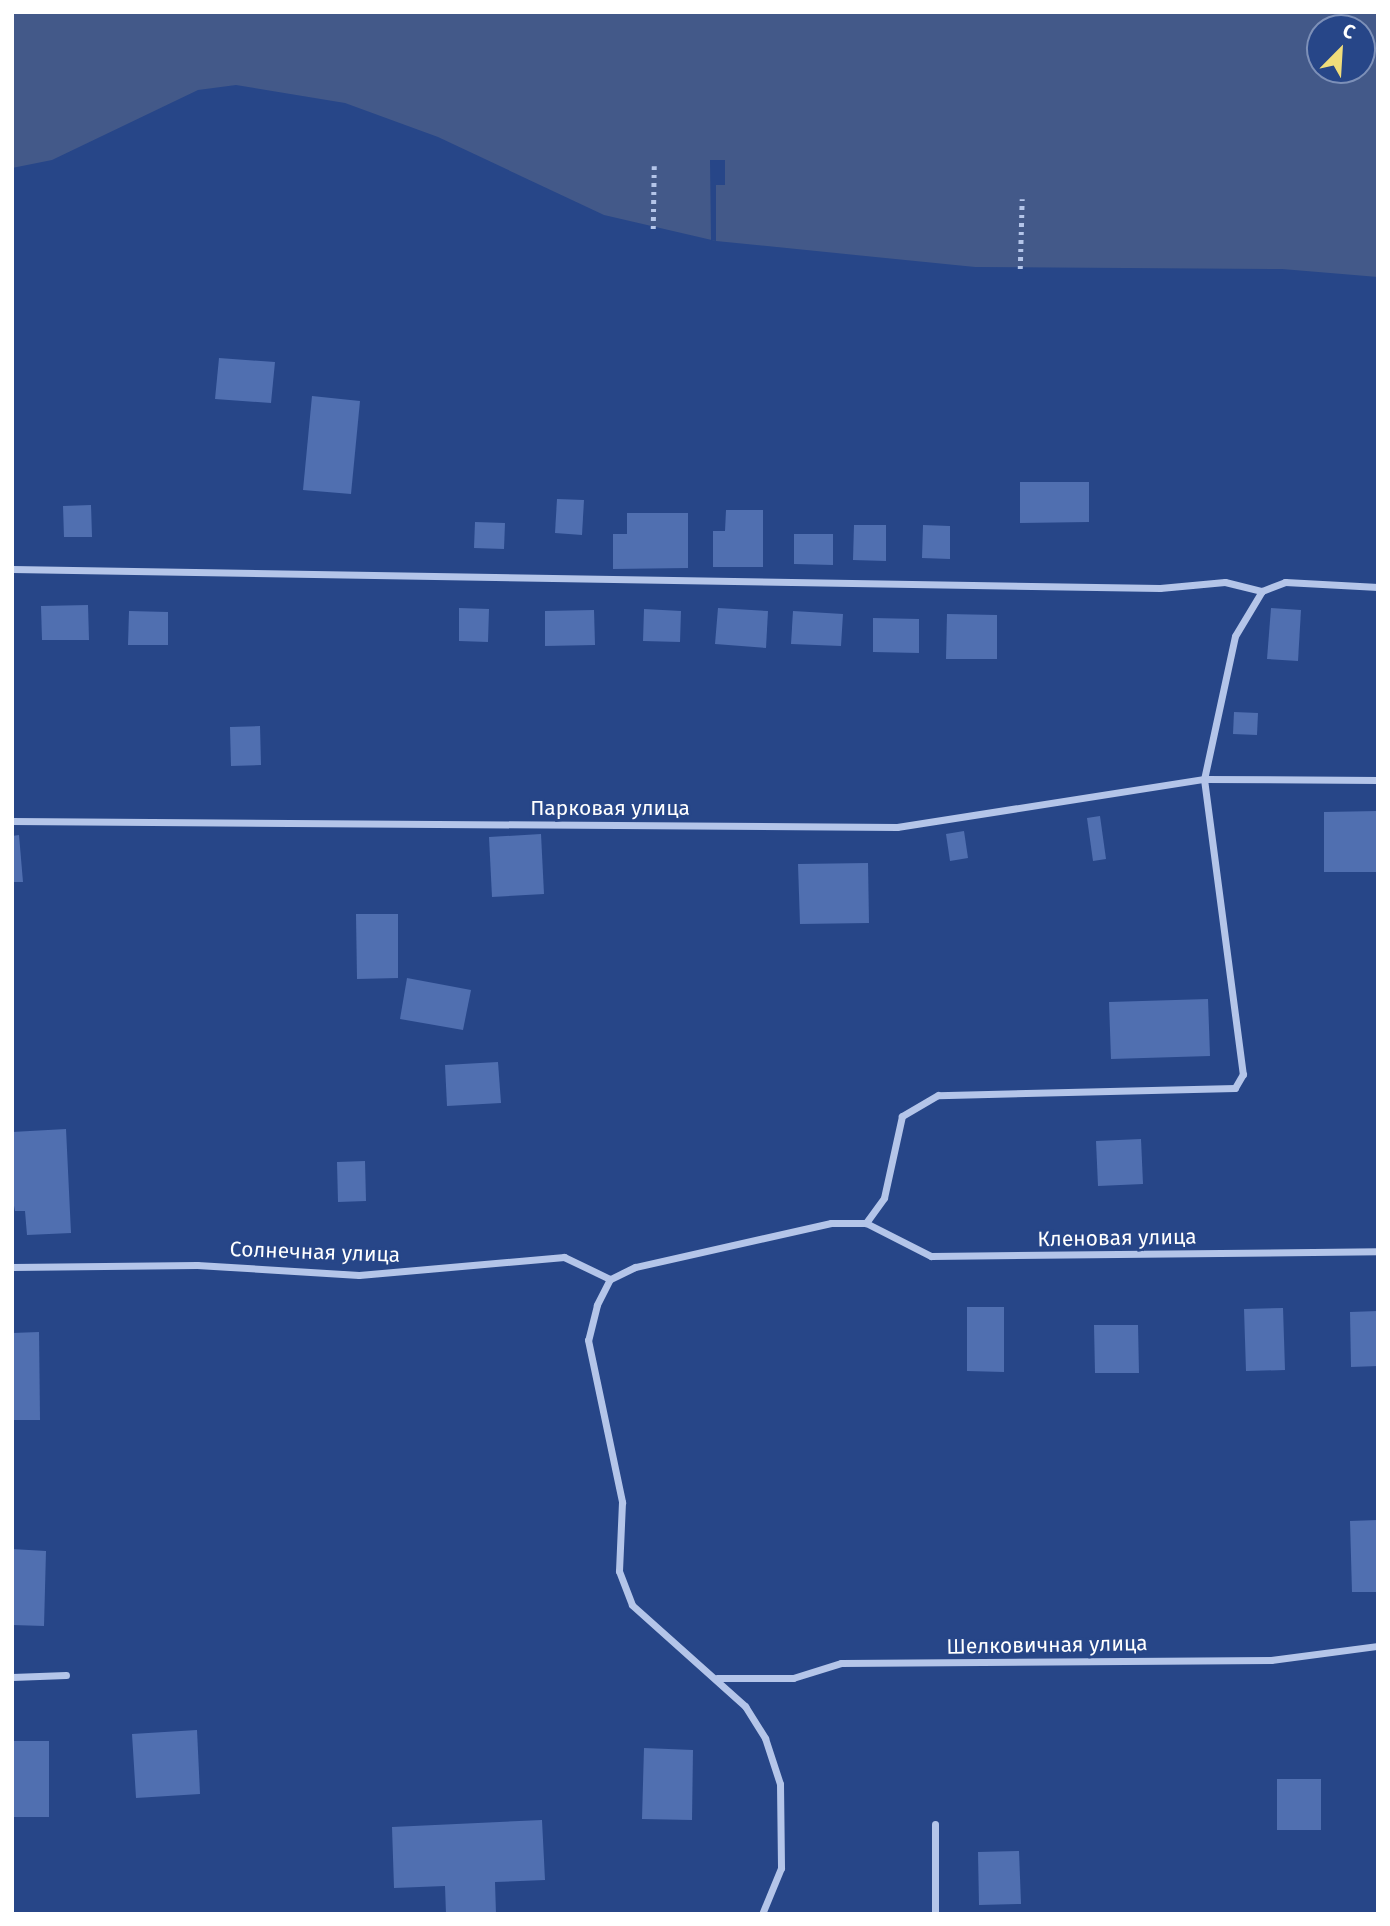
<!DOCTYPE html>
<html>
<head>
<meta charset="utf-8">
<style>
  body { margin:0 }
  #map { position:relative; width:1390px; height:1926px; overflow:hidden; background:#274688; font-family:"Fira Sans",sans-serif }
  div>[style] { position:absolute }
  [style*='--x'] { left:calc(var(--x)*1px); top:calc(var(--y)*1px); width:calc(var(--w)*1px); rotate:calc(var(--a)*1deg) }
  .water>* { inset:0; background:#435989 }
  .pier>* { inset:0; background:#274688 }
  .building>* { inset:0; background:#506fb0 }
  .path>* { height:4.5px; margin-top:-2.25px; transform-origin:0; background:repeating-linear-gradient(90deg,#b4c5e9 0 3.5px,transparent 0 8.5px) }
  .minor>* { height:7px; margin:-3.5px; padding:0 3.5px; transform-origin:3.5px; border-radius:3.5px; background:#b4c5e9 }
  span { translate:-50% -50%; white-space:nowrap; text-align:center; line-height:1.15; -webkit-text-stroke:5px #274688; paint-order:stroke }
  .street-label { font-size:21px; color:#fff }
  .frame { position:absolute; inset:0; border:14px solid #fff; pointer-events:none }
  .north { position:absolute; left:1306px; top:14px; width:70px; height:70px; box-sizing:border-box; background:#274688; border:2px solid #7d90b8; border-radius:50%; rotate:24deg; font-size:19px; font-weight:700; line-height:28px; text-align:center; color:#fff }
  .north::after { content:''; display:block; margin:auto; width:24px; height:32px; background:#f1dd7a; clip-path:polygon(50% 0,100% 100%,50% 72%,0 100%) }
</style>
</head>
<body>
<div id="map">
  <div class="water">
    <i style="clip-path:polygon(evenodd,12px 12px,1378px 12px,1378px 277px,1282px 269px,975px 267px,716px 241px,604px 215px,438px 137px,345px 103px,236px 85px,198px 90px,52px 160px,12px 168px,12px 12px,1320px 28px,1362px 28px,1362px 70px,1320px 70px,1320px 28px)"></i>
  </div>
  <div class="pier">
    <i style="clip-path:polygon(710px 160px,725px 160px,725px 185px,716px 185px,716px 241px,711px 240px)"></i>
  </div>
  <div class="building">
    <i style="clip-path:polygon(219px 358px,275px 362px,271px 403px,215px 399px)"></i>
    <i style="clip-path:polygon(312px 396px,360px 401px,351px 494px,303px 490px)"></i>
    <i style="clip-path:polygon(1020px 482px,1089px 482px,1089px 522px,1020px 523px)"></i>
    <i style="clip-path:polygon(557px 499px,584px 500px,582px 535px,555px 533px)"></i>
    <i style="clip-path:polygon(91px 505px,92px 537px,64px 537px,63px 506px)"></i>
    <i style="clip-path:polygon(726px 510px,763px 510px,763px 567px,713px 567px,713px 531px,725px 531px)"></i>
    <i style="clip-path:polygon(627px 513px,688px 513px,688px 568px,613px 569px,613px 534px,627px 534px)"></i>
    <i style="clip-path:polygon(475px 522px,505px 523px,504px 549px,474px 548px)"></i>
    <i style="clip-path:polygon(854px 525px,886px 525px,886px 561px,853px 560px)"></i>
    <i style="clip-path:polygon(923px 525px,950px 526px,950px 559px,922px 558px)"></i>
    <i style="clip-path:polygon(794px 534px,833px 534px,833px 565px,794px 564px)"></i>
    <i style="clip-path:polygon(88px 605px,89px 640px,42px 640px,41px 606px)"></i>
    <i style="clip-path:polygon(459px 608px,489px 609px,488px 642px,459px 641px)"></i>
    <i style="clip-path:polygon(718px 608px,768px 611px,766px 648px,715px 644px)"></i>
    <i style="clip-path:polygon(1271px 608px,1301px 610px,1298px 661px,1267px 659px)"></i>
    <i style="clip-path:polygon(644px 609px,681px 611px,680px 642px,643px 641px)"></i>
    <i style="clip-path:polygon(594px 610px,595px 645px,545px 646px,545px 611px)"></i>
    <i style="clip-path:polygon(129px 611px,168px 612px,168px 645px,128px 645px)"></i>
    <i style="clip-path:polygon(793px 611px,843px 614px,841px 646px,791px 644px)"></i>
    <i style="clip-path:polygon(947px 614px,997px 615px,997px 659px,946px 659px)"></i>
    <i style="clip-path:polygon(873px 618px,919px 619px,919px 653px,873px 652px)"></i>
    <i style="clip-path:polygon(1234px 712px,1258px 713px,1257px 735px,1233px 734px)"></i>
    <i style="clip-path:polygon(260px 726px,261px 765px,231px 766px,230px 727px)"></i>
    <i style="clip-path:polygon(1378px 811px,1378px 872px,1324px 872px,1324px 812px)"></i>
    <i style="clip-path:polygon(1100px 816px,1106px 859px,1093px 861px,1087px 818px)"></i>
    <i style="clip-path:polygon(964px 831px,968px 858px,950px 861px,946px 834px)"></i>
    <i style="clip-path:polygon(541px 834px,544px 894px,492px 897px,489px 837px)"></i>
    <i style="clip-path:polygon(19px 835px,23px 882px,12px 882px,12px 836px)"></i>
    <i style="clip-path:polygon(868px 863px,869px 923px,800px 924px,798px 864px)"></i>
    <i style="clip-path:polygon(356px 914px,398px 914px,398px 978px,357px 979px)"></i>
    <i style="clip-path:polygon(407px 978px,471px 990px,463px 1030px,400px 1019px)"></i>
    <i style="clip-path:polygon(1208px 999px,1210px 1056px,1111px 1059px,1109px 1002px)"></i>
    <i style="clip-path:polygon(498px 1062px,501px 1103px,447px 1106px,445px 1065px)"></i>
    <i style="clip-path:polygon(66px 1129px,71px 1233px,27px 1235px,25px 1211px,15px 1211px,12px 1195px,12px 1132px)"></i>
    <i style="clip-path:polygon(1141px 1139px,1143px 1184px,1098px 1186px,1096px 1141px)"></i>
    <i style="clip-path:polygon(365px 1161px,366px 1201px,338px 1202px,337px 1162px)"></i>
    <i style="clip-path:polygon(967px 1307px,1004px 1307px,1004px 1372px,967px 1371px)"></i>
    <i style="clip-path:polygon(1283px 1308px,1285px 1370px,1246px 1371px,1244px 1309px)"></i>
    <i style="clip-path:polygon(1378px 1311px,1378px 1366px,1351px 1367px,1350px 1312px)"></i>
    <i style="clip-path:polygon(1094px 1325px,1138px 1325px,1139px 1373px,1095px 1373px)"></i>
    <i style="clip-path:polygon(39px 1332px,40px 1420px,12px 1420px,12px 1333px)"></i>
    <i style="clip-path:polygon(1378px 1520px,1378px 1592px,1352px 1592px,1350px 1521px)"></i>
    <i style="clip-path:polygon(12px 1549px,46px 1551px,44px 1626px,12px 1625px)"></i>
    <i style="clip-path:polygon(197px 1730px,200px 1794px,136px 1798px,132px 1734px)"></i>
    <i style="clip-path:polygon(12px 1741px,49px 1741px,49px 1817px,12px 1817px)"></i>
    <i style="clip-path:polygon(644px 1748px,693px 1750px,692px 1820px,642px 1819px)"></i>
    <i style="clip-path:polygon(1277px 1779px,1321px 1779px,1321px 1830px,1277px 1830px)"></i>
    <i style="clip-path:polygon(542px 1820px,545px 1880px,495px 1882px,496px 1914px,446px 1914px,445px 1886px,394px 1888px,392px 1827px)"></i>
    <i style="clip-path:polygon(1019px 1851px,1021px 1904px,979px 1905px,978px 1852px)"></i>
  </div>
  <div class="path">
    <i style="--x:653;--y:229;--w:63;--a:-89.1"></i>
    <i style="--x:1020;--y:269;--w:70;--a:-88.4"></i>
  </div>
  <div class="minor">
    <i style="--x:12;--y:569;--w:1148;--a:0.95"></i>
    <i style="--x:1160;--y:588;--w:65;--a:-5.3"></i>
    <i style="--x:1225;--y:582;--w:38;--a:14"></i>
    <i style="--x:1262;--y:591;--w:52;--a:121"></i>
    <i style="--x:1235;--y:636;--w:146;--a:102.2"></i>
    <i style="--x:1204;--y:779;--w:298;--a:82.5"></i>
    <i style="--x:1243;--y:1074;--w:16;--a:120"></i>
    <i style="--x:1235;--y:1088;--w:297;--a:178.6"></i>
    <i style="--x:938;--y:1095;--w:42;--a:149.7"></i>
    <i style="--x:902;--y:1116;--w:84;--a:102.4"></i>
    <i style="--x:884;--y:1198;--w:31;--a:126"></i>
    <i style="--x:866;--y:1223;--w:35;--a:180"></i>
    <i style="--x:831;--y:1223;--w:201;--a:167.3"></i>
    <i style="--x:635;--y:1267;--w:28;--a:154"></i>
    <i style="--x:610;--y:1279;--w:29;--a:117"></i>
    <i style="--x:597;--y:1305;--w:36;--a:104"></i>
    <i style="--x:588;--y:1340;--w:166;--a:78.1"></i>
    <i style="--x:622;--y:1502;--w:69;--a:92.5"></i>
    <i style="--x:619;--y:1571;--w:36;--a:69"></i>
    <i style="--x:632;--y:1605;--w:152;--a:41.8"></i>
    <i style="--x:745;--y:1706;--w:38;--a:58"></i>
    <i style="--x:765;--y:1738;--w:48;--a:71.9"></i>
    <i style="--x:780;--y:1784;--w:84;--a:89.3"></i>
    <i style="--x:781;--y:1868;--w:50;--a:112.4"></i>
    <i style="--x:1262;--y:591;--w:25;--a:-21"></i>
    <i style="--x:1285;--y:582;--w:93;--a:3.1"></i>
    <i style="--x:12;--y:821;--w:885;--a:0.39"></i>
    <i style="--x:897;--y:827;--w:311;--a:-8.9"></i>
    <i style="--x:1204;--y:779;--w:174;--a:0.3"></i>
    <i style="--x:866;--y:1223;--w:73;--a:26.9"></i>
    <i style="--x:931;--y:1256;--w:447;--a:-0.6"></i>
    <i style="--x:12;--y:1267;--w:185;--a:-0.6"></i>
    <i style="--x:197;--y:1265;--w:162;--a:3.5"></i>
    <i style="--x:359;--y:1275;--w:206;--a:-5"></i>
    <i style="--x:564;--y:1257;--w:51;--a:25.6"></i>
    <i style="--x:12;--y:1677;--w:54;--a:-2.1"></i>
    <i style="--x:717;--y:1678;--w:76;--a:0"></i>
    <i style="--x:793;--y:1678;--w:50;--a:-17.4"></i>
    <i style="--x:841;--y:1663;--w:430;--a:-0.4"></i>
    <i style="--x:1271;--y:1660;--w:108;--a:-7.5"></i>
    <i style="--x:935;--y:1824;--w:90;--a:90"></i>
  </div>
  <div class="street-label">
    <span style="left:610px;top:808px">Парковая улица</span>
    <span style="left:1117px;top:1238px;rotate:-1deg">Кленовая улица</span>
    <span style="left:315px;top:1252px;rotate:2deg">Солнечная улица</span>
    <span style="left:1047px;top:1645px;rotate:-1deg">Шелковичная улица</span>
  </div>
  <div class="frame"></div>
  <div class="north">С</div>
</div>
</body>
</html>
